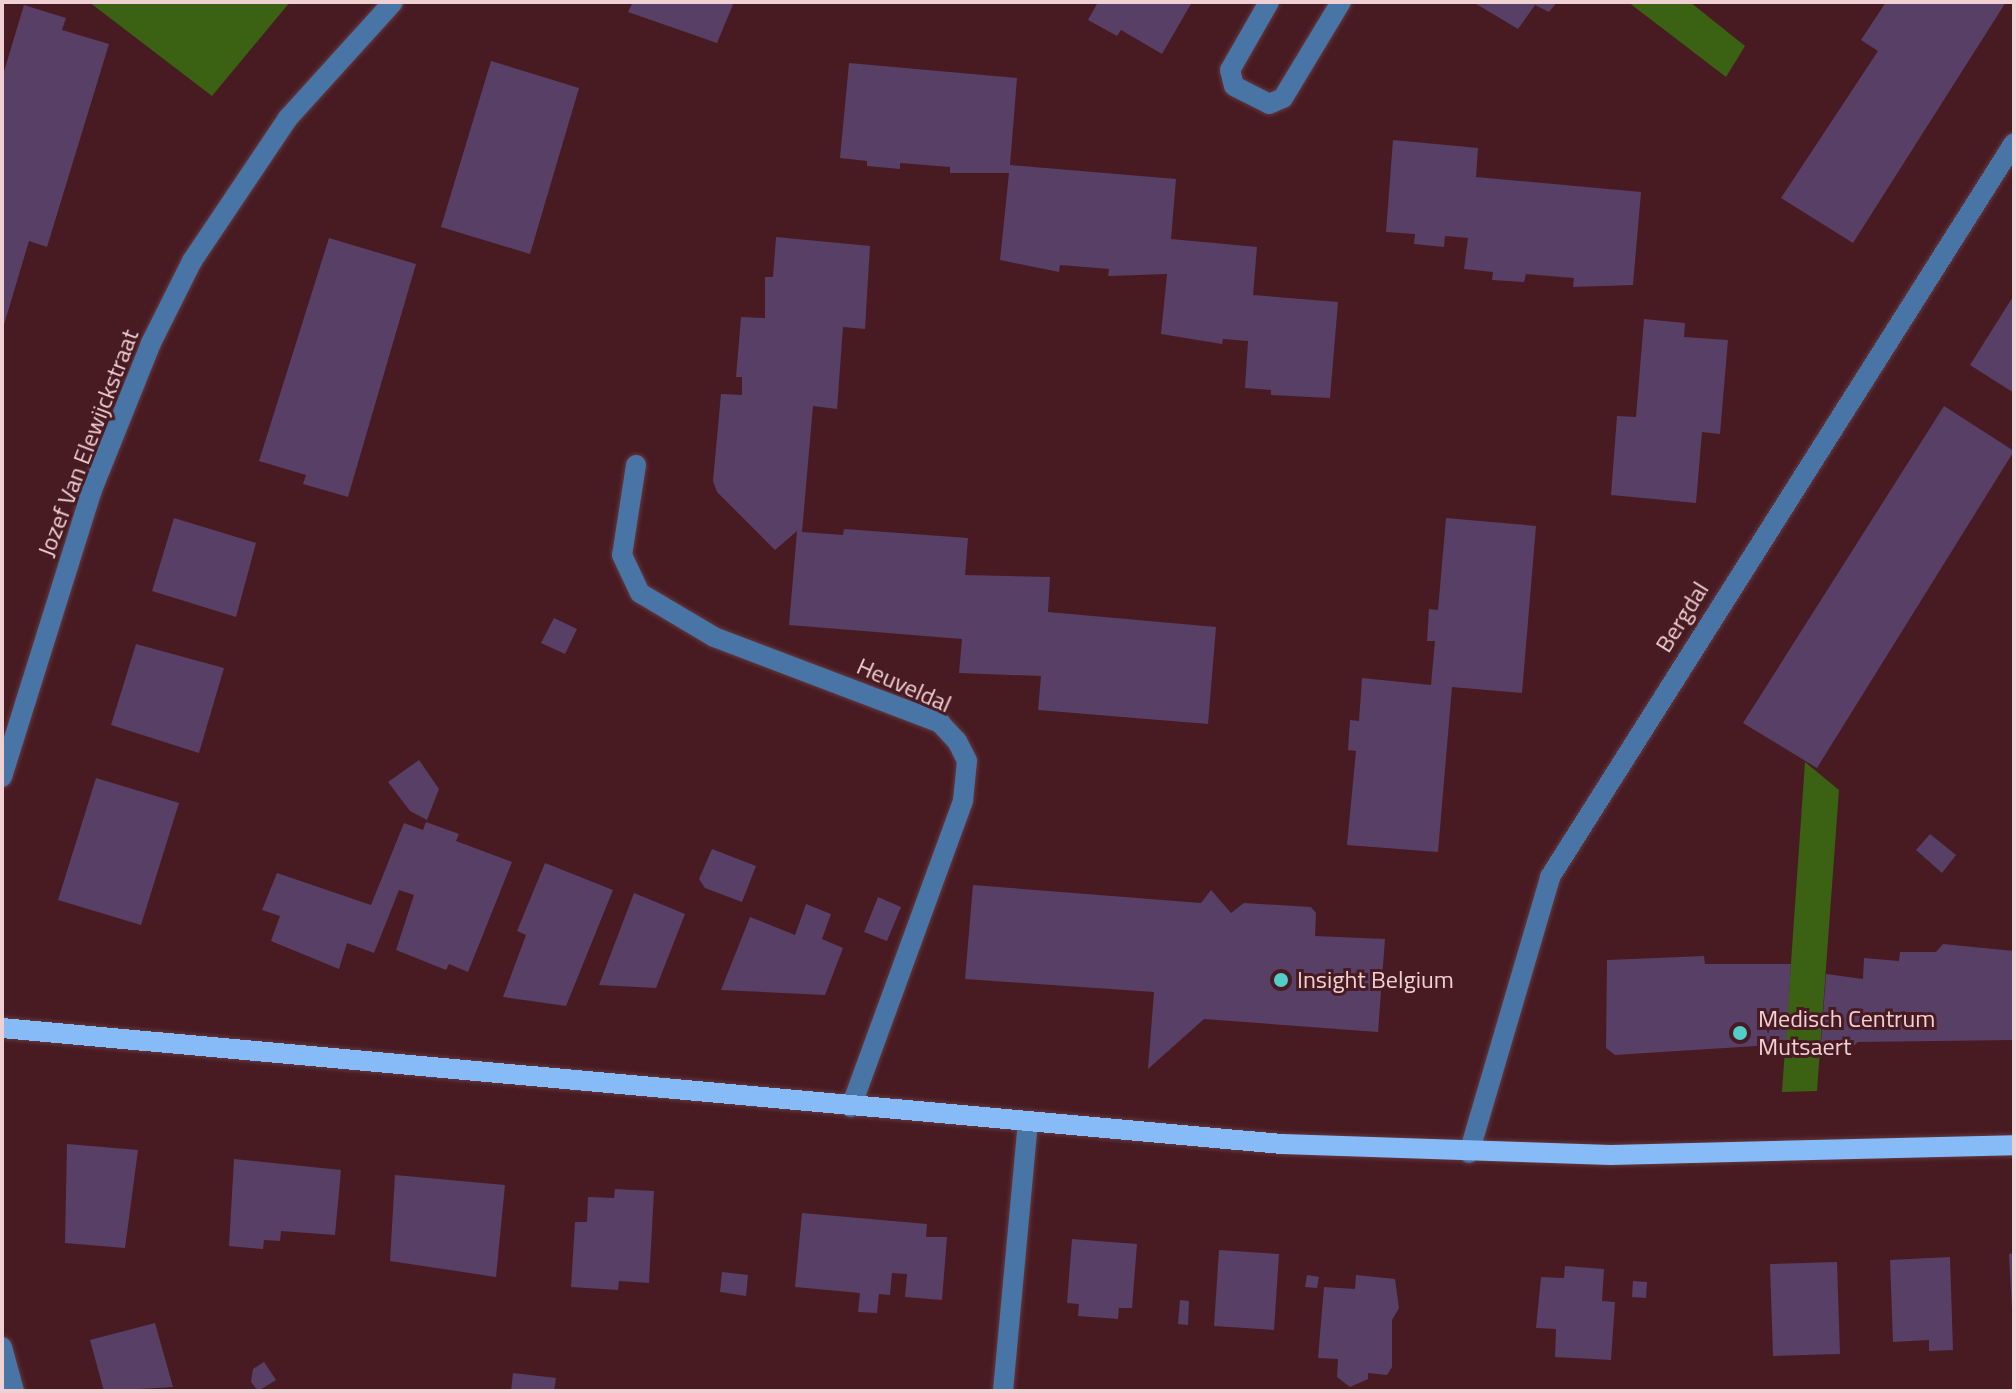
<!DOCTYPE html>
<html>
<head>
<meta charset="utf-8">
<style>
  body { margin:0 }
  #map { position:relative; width:2016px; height:1393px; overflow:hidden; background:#481b22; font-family:"Titillium Web",sans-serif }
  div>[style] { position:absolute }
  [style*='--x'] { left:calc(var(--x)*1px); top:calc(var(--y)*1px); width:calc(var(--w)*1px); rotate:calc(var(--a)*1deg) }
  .green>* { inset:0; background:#3b6113 }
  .building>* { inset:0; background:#573f66 }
  .roads { filter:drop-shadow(0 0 2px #63383e) drop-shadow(0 0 2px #63383e) }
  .minor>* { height:20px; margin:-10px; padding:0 10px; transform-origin:10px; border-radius:10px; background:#4874a6 }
  .major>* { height:20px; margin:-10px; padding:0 10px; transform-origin:10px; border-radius:10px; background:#86bbf8 }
  .dots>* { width:22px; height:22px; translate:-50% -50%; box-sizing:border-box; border:4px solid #481b22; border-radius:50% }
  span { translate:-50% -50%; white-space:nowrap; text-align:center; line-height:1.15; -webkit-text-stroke:6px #481b22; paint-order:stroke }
  .street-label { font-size:24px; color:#f0d1d3 }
  .poi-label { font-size:24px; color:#f0d1d3 }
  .left { translate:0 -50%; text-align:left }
  .frame { position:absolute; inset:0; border:4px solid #f0d1d3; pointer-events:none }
</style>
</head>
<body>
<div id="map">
  <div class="green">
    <i style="clip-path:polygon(89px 2px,290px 2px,212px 96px)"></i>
    <i style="clip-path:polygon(1628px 2px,1690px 2px,1745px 46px,1726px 77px)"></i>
    <i style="clip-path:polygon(1805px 762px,1839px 790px,1817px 1091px,1782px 1092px)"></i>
  </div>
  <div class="building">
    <i style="clip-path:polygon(633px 2px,734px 2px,717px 43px,628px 12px)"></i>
    <i style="clip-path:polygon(1098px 2px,1192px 2px,1162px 54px,1121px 30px,1117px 36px,1088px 20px)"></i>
    <i style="clip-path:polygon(1473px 2px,1557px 2px,1549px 12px,1535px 5px,1518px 29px)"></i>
    <i style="clip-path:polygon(1886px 2px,2006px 2px,1853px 243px,1781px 198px,1878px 51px,1861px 40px)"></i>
    <i style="clip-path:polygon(24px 5px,66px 18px,62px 30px,109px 44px,47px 247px,29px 241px,3px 328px,2px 78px)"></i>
    <i style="clip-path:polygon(491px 61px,579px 88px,530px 254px,441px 227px)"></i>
    <i style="clip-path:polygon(849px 63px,1017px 78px,1010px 165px,1176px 179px,1171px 239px,1257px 247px,1253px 295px,1338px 302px,1330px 398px,1271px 395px,1271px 390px,1245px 388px,1248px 341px,1223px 339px,1222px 344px,1161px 334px,1167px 274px,1108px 276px,1109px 269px,1060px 265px,1059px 272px,1000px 260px,1009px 173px,950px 173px,950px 167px,900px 163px,900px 169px,867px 166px,867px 161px,840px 158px)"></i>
    <i style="clip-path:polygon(1393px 140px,1478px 148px,1476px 177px,1641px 192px,1633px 285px,1573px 287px,1574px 278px,1526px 274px,1524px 282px,1492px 280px,1493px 272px,1464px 269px,1468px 238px,1445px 236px,1444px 247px,1414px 244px,1415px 234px,1386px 232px)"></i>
    <i style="clip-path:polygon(776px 237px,870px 246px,865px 329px,843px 327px,837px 409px,813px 406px,802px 532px,843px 535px,844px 529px,968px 538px,965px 575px,1050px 577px,1048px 612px,1216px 627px,1208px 724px,1038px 710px,1041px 676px,959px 673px,962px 639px,789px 625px,797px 531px,775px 550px,717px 492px,713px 481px,721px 394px,742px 395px,742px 377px,736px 377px,741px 317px,765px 318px,765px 277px,773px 277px)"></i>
    <i style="clip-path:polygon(329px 238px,416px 264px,348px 497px,303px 484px,306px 475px,259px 461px)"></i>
    <i style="clip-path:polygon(2014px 295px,2014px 393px,1970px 365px)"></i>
    <i style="clip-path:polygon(1644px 319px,1685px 323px,1684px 337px,1728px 340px,1720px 434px,1702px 432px,1696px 503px,1611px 495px,1617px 416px,1636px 417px)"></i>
    <i style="clip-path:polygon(1944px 406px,2014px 451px,1817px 768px,1743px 723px)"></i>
    <i style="clip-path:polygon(174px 518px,256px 543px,236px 617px,152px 591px)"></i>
    <i style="clip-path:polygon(1446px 518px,1536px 526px,1522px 693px,1452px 687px,1438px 852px,1347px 845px,1356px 751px,1348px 750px,1350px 720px,1359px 721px,1362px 678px,1431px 685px,1435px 641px,1427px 641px,1429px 609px,1438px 610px)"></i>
    <i style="clip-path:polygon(554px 618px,577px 629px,565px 654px,541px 643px)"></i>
    <i style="clip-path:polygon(136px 644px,224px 668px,199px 753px,111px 725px)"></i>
    <i style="clip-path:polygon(419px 760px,439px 789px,427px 820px,410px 811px,388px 782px)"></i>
    <i style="clip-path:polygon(96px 778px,179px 803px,141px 925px,58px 900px)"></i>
    <i style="clip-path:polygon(426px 822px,459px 834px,456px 841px,512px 862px,468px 972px,449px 964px,446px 970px,396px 950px,414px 895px,399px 890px,374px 953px,347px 943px,339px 969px,271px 941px,280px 916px,262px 910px,277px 873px,371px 905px,404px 823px,423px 830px)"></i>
    <i style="clip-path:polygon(1930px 834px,1956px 855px,1942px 873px,1916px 850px)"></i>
    <i style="clip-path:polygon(712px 849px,756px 866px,742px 902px,705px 888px,699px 879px)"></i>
    <i style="clip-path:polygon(545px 863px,613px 890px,566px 1006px,503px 997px,526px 935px,517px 931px)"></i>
    <i style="clip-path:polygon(973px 885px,1201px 903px,1211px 890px,1231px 913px,1244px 903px,1311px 907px,1316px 913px,1315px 936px,1385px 939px,1378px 1032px,1204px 1019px,1148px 1069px,1154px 992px,965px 979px)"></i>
    <i style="clip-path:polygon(634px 893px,685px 914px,656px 988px,599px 985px)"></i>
    <i style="clip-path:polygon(878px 897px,901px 907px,887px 941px,864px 932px)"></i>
    <i style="clip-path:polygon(806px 904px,831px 914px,822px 939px,843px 948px,825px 995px,721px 990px,750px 917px,795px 935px)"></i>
    <i style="clip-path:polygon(1943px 944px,2014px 951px,2014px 1040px,1858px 1042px,1851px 1048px,1821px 1042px,1826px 974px,1863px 979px,1864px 958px,1899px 961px,1900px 952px,1936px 952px)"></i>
    <i style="clip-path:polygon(1704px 956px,1705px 964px,1791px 964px,1786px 1044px,1615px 1055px,1606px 1048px,1607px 960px)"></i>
    <i style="clip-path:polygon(67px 1144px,138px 1150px,125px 1248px,65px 1243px)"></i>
    <i style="clip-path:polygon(234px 1159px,341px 1170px,335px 1235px,281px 1231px,280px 1241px,264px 1240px,263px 1249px,229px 1246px)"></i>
    <i style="clip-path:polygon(395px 1175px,505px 1185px,496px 1277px,390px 1261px)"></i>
    <i style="clip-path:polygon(615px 1189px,654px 1191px,649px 1283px,619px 1281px,618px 1290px,571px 1287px,575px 1222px,587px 1222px,588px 1197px,614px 1198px)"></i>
    <i style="clip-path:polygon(802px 1213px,927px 1224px,926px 1237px,947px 1237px,942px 1300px,905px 1297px,907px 1274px,892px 1273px,890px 1295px,879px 1294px,877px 1313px,858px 1312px,860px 1293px,795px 1287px)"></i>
    <i style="clip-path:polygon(1072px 1239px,1137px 1244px,1132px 1308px,1119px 1308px,1118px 1319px,1078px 1316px,1079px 1304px,1067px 1303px)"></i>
    <i style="clip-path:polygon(1219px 1250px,1279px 1254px,1274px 1330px,1214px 1326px)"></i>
    <i style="clip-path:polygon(2014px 1253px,2014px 1309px,2012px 1309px,2009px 1254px)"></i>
    <i style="clip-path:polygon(1950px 1257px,1953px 1350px,1929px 1351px,1929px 1340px,1893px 1342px,1890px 1260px)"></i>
    <i style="clip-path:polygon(1837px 1262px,1840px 1354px,1773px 1356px,1770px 1264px)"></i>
    <i style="clip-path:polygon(1565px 1266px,1604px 1269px,1602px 1301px,1615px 1302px,1611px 1360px,1555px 1357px,1556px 1329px,1536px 1328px,1541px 1277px,1564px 1278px)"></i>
    <i style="clip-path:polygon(722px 1272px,748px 1275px,746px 1296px,720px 1292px)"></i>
    <i style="clip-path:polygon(1307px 1275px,1319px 1277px,1317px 1288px,1305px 1287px)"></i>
    <i style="clip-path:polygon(1356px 1275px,1395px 1279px,1399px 1308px,1392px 1320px,1392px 1367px,1387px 1375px,1368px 1373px,1368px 1379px,1350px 1387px,1337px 1377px,1338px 1359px,1318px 1358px,1324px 1287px,1355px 1289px)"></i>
    <i style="clip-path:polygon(1633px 1281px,1647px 1282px,1646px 1298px,1632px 1297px)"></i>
    <i style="clip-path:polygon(1180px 1300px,1189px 1301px,1188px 1325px,1178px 1324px)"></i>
    <i style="clip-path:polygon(155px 1323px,173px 1387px,104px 1391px,90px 1340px)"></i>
    <i style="clip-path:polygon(264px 1362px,276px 1380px,258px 1391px,251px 1382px,253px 1369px)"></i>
    <i style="clip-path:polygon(513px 1373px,556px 1378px,554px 1391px,511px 1391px)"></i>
  </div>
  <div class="roads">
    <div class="minor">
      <i style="--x:1269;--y:2;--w:78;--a:119.8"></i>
      <i style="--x:1230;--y:70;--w:16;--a:76"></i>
      <i style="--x:1234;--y:86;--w:39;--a:27"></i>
      <i style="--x:1269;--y:104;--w:15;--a:-23"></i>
      <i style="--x:1283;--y:98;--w:112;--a:-58.9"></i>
      <i style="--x:636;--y:465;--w:91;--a:98.8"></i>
      <i style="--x:622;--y:555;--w:42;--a:64.7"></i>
      <i style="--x:640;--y:593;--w:86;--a:30.7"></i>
      <i style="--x:714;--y:637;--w:242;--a:20.8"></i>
      <i style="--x:940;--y:723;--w:25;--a:47"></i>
      <i style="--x:957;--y:741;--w:22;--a:63"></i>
      <i style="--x:967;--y:761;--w:40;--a:95.7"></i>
      <i style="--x:963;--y:801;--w:326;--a:110.1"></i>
      <i style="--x:2;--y:777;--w:301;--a:-72.6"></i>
      <i style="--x:92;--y:490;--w:158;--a:-68.1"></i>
      <i style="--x:151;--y:343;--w:92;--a:-63.4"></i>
      <i style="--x:192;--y:261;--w:172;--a:-56.1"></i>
      <i style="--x:288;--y:118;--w:156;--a:-47.8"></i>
      <i style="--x:1469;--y:1153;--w:288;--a:-73.6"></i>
      <i style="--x:1550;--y:877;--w:868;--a:-57.7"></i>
      <i style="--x:2;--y:1347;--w:46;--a:74.7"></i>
      <i style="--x:1003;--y:1391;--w:268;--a:-84.7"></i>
    </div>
    <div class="major">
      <i style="--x:2;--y:1028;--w:1285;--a:5.18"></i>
      <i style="--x:1282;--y:1144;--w:329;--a:1.9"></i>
      <i style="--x:1611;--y:1155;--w:403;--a:-1.4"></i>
    </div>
  </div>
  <div class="dots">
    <i style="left:1281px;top:980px;background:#53cdc9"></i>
    <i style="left:1740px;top:1033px;background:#53cdc9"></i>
  </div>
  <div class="street-label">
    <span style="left:88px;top:443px;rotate:-69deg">Jozef Van Elewijckstraat</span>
    <span style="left:1682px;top:617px;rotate:-58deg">Bergdal</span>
    <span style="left:904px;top:685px;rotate:24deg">Heuveldal</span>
  </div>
  <div class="poi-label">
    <span class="left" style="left:1297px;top:980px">Insight Belgium</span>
    <span class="left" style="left:1758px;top:1033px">Medisch Centrum<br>Mutsaert</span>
  </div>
  <div class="frame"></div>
</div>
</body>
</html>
